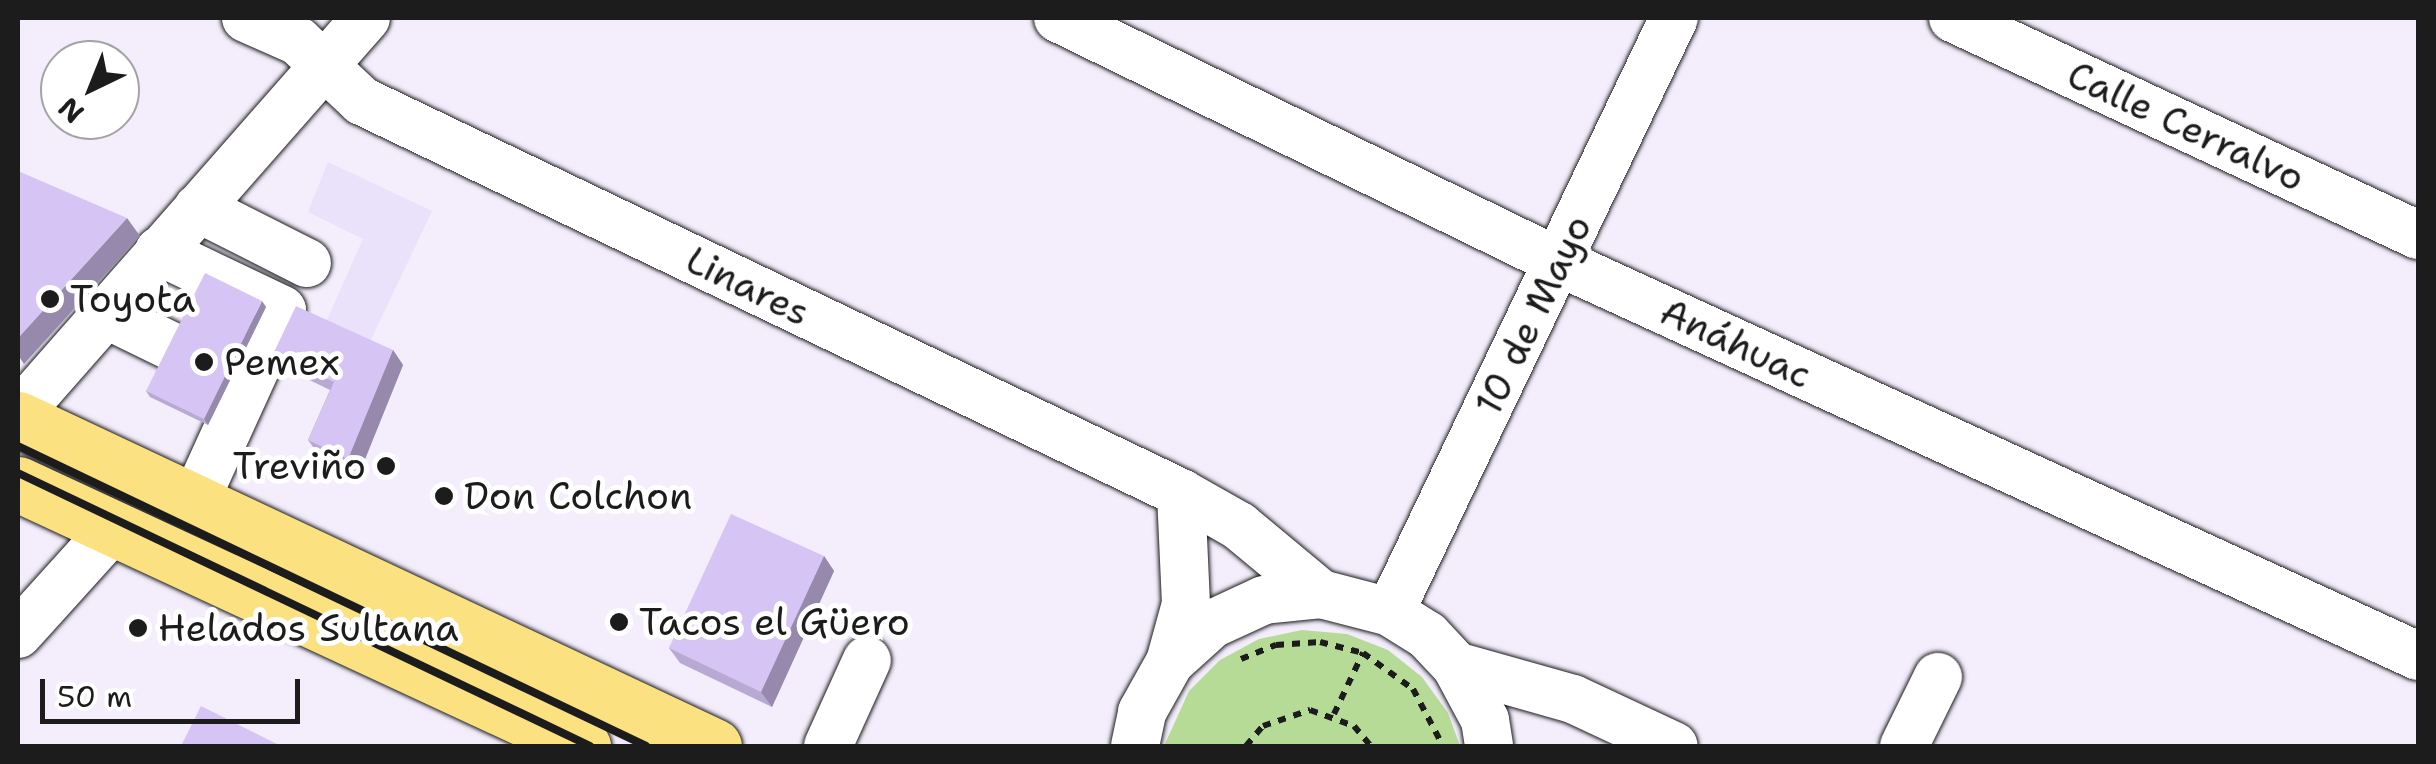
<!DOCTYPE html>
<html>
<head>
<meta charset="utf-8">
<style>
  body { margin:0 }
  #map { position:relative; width:2436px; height:764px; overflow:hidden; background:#f3edfc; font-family:"Shantell Sans",sans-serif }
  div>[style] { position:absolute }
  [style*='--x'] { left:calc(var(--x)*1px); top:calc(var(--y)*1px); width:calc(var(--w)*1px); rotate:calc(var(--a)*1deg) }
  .built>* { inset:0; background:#eae1fa }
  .green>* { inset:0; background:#b6db96 }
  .path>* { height:6px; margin-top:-3px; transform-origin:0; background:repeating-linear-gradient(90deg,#1c1c1c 0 8px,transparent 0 16px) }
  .roads { filter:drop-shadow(0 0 2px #1c1c1c) drop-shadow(0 0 2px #1c1c1c) }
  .minor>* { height:48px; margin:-24px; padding:0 24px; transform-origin:24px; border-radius:24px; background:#fff }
  .highway>* { height:55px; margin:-27.5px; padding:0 27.5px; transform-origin:27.5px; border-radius:27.5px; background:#fbe180 }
  .rail>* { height:8px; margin:-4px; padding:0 4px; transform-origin:4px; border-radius:4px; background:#1c1c1c }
  .wall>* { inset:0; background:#b8a9d3 }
  .shaded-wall>* { inset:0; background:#9689ac }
  .building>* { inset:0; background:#d6c4f5 }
  .dots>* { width:28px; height:28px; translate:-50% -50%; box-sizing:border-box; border:5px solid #fff; border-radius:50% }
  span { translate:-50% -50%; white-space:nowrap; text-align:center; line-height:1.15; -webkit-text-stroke:10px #fff; paint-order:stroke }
  .street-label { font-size:38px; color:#1c1c1c }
  .poi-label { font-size:38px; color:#1c1c1c }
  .left { translate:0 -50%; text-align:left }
  .right { translate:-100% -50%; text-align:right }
  .frame { position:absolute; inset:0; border:20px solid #1c1c1c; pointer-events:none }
  .north { position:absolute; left:40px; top:40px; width:100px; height:100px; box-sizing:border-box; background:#fff; border:2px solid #a4a4a4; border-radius:50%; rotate:223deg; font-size:28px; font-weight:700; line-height:40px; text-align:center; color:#1c1c1c }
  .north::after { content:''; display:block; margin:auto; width:35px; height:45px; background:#1c1c1c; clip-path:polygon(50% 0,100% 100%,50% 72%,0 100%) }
  .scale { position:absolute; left:40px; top:679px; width:260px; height:45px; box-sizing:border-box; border:5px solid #1c1c1c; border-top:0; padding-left:12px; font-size:30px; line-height:35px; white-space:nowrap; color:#1c1c1c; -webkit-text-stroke:8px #fff; paint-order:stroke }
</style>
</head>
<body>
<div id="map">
  <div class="built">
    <i style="clip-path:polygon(328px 162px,432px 211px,367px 348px,323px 329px,363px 239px,308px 212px)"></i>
  </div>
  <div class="green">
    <i style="clip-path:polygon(1302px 630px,1347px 634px,1388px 650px,1422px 677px,1448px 713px,1460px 746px,1164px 746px,1189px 691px,1220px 660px,1259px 639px)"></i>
  </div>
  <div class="path">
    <i style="--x:1241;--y:659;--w:38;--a:-22"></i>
    <i style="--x:1276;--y:645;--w:44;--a:-3.9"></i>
    <i style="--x:1320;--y:642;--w:44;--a:14.3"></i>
    <i style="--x:1363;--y:653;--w:62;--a:35.8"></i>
    <i style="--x:1413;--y:689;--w:64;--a:62.2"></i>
    <i style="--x:1334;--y:714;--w:68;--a:-64.6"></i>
    <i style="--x:1246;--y:746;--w:26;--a:-50"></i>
    <i style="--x:1263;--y:726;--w:50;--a:-18.8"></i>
    <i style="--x:1310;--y:710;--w:47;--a:20"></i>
    <i style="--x:1354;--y:726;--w:26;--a:50"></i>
  </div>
  <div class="roads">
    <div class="minor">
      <i style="--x:246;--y:18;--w:57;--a:23.9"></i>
      <i style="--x:298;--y:41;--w:88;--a:43.2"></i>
      <i style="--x:362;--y:101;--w:908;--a:25.58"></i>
      <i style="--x:1181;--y:493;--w:67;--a:29.6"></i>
      <i style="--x:1239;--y:526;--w:107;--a:39.7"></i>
      <i style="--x:1058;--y:18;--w:557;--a:25.97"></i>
      <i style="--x:1559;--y:262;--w:945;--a:24.64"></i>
      <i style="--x:1953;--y:18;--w:513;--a:25.02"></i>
      <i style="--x:198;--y:208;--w:122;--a:26.8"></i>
      <i style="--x:159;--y:251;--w:136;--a:25.6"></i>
      <i style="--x:282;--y:310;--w:210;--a:114.5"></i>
      <i style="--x:105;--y:314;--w:78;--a:25.9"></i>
      <i style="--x:18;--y:414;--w:527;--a:-48.69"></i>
      <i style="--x:1390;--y:612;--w:658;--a:-64.45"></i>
      <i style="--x:18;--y:634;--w:142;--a:-47.9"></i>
      <i style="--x:1170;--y:662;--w:60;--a:-74.6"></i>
      <i style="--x:1186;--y:604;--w:111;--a:-92.6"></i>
      <i style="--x:1456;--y:666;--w:122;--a:15.8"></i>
      <i style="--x:1573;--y:699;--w:111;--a:25"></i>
      <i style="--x:828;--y:746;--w:94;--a:-65.6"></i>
      <i style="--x:1135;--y:746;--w:35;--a:-78"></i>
      <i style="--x:1142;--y:712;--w:57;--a:-60.8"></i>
      <i style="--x:1170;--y:662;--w:57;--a:-42.1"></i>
      <i style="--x:1212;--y:624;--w:57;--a:-24.8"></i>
      <i style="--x:1264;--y:600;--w:57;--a:-6"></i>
      <i style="--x:1321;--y:594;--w:71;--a:14.6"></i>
      <i style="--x:1390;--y:612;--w:44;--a:31.9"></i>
      <i style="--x:1427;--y:635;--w:42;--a:46.9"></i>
      <i style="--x:1456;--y:666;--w:61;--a:61.8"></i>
      <i style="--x:1485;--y:720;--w:26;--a:81"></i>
      <i style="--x:1904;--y:746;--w:77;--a:-63.8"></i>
    </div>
    <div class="highway">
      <i style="--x:18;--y:419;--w:769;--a:25.17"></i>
      <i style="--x:18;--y:484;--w:623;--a:24.88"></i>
    </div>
  </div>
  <div class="rail">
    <i style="--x:18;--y:446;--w:696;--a:25.53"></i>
    <i style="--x:18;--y:473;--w:634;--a:25.51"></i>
  </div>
  <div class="wall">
    <i style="clip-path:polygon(266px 307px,208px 425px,150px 397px,146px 391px)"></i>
    <i style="clip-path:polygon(393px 350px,403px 365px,359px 474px,319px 455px,308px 440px,330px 390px,285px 368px,274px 352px)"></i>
    <i style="clip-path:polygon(824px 556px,834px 571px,772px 707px,680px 663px,669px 648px)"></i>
  </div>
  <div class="shaded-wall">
    <i style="clip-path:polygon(127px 218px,140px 236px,24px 364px,18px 355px,18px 338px)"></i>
    <i style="clip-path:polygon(262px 301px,266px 307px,208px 425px,204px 419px)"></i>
    <i style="clip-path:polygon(393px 350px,403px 365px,359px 474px,348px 459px)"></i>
    <i style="clip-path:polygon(824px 556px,834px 571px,772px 707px,761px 692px)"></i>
  </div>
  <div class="building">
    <i style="clip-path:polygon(18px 171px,127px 218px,18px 338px)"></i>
    <i style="clip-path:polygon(205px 273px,262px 301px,204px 419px,146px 391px)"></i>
    <i style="clip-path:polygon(296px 306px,393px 350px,348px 459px,308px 440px,334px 382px,274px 352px)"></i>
    <i style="clip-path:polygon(731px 514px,824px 556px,761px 692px,669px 648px)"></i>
    <i style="clip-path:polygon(201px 706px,281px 746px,181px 746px)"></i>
  </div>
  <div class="dots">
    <i style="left:50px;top:299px;background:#1c1c1c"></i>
    <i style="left:204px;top:362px;background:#1c1c1c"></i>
    <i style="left:386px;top:466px;background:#1c1c1c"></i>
    <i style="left:444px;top:496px;background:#1c1c1c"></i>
    <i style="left:619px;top:622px;background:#1c1c1c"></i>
    <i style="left:138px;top:628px;background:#1c1c1c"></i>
  </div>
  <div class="street-label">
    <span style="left:2186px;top:126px;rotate:25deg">Calle Cerralvo</span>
    <span style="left:748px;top:286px;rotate:26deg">Linares</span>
    <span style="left:1533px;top:315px;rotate:-64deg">10 de Mayo</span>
    <span style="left:1736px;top:343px;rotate:25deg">Anáhuac</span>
  </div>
  <div class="poi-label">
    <span class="left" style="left:70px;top:299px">Toyota</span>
    <span class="left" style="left:224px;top:362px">Pemex</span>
    <span class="right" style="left:366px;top:466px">Treviño</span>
    <span class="left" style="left:464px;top:496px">Don Colchon</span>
    <span class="left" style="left:639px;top:622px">Tacos el Güero</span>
    <span class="left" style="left:158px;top:628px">Helados Sultana</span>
  </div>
  <div class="frame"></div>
  <div class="north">N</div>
  <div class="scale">50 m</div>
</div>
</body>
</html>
